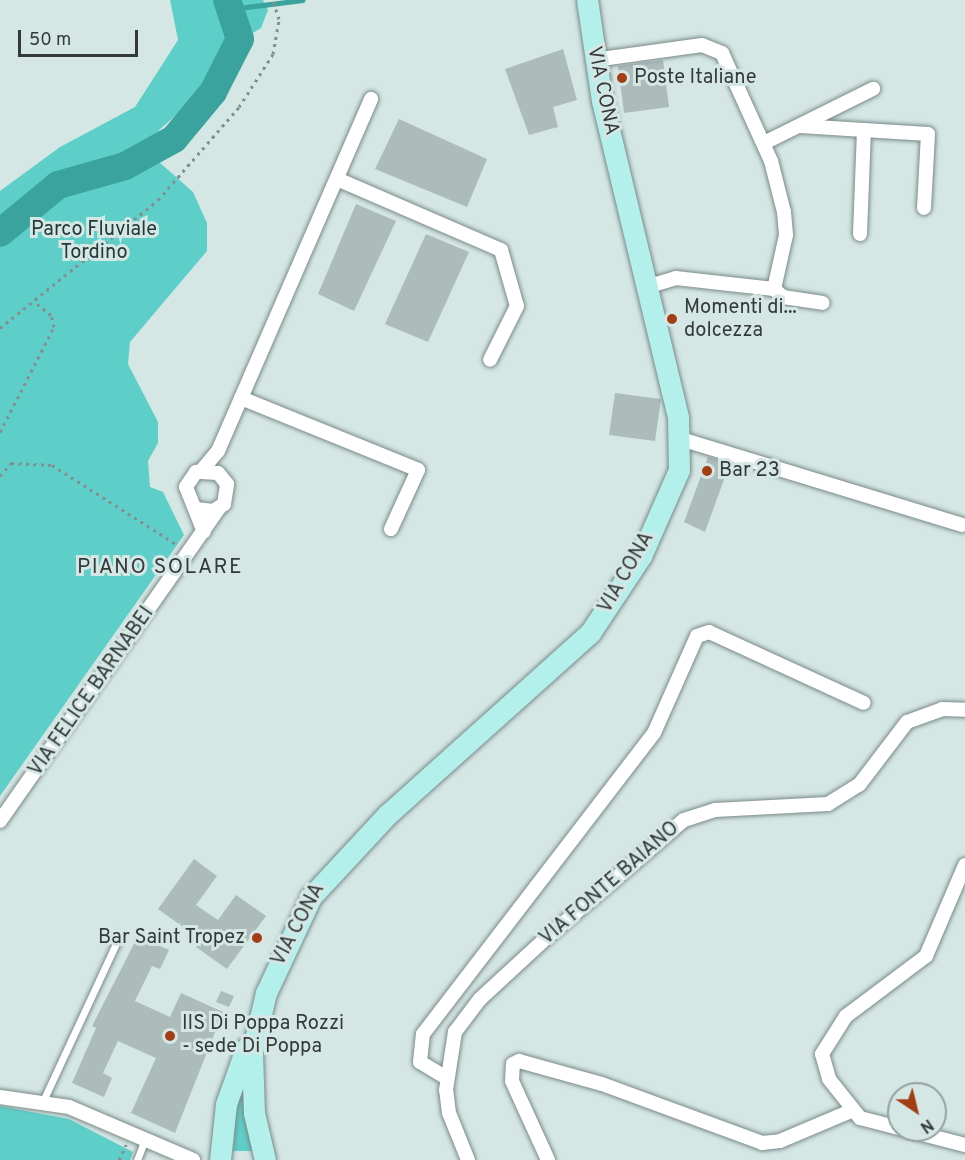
<!DOCTYPE html>
<html>
<head>
<meta charset="utf-8">
<style>
  body { margin:0 }
  #map { position:relative; width:965px; height:1160px; overflow:hidden; background:#d5e7e5; font-family:Overpass,sans-serif }
  div>[style] { position:absolute }
  [style*='--x'] { left:calc(var(--x)*1px); top:calc(var(--y)*1px); width:calc(var(--w)*1px); rotate:calc(var(--a)*1deg) }
  .green>* { inset:0; background:#5ecfc8 }
  .stream>* { height:4.5px; margin:-2.25px; padding:0 2.25px; transform-origin:2.25px; border-radius:2.25px; background:#3aa39d }
  .river>* { height:28px; margin:-14px; padding:0 14px; transform-origin:14px; border-radius:14px; background:#3aa39d }
  .building>* { inset:0; background:#abbcbb }
  .path>* { height:3px; margin-top:-1.5px; transform-origin:0; background:repeating-linear-gradient(90deg,#84908f 0 3px,transparent 0 7.5px) }
  .roads { filter:drop-shadow(0 0 2px #7a8a89) drop-shadow(0 0 2px #7a8a89) }
  .service>* { height:7px; margin:-3.5px; padding:0 3.5px; transform-origin:3.5px; border-radius:3.5px; background:#fff }
  .minor>* { height:14px; margin:-7px; padding:0 7px; transform-origin:7px; border-radius:7px; background:#fff }
  .primary>* { height:21px; margin:-10.5px; padding:0 10.5px; transform-origin:10.5px; border-radius:10.5px; background:#b3efeb }
  .dots>* { width:16px; height:16px; translate:-50% -50%; box-sizing:border-box; border:3px solid #d5e7e5; border-radius:50% }
  span { translate:-50% -50%; white-space:nowrap; text-align:center; line-height:1.15; -webkit-text-stroke:6px #d5e7e5; paint-order:stroke }
  .poi-label { font-size:20px; color:#333a39 }
  .left { translate:0 -50%; text-align:left }
  .right { translate:-100% -50%; text-align:right }
  .street-label { font-size:20px; color:#333a39 }
  .park-label { font-size:20px; color:#213937 }
  .neighbourhood-label { font-size:21px; color:#333a39; letter-spacing:1.5px }
  .north { position:absolute; left:887px; top:1082px; width:60px; height:60px; box-sizing:border-box; background:#d5e7e5; border:2px solid #94a2a0; border-radius:50%; rotate:145deg; font-size:16px; font-weight:700; line-height:24px; text-align:center; color:#333a39 }
  .north::after { content:''; display:block; margin:auto; width:21px; height:27px; background:#a33d13; clip-path:polygon(50% 0,100% 100%,50% 72%,0 100%) }
  .scale { position:absolute; left:18px; top:30px; width:120px; height:27px; box-sizing:border-box; border:3px solid #333a39; border-top:0; padding-left:8px; font-size:18px; line-height:21px; white-space:nowrap; color:#333a39; -webkit-text-stroke:4px #d5e7e5; paint-order:stroke }
</style>
</head>
<body>
<div id="map">
  <div class="green">
    <i style="clip-path:polygon(170px 0,263px 0,268px 10px,261px 28px,220px 53px,190px 103px,159px 130px,158px 161px,193px 192px,207px 223px,207px 251px,130px 342px,128px 364px,158px 422px,158px 443px,148px 461px,150px 487px,163px 492px,184px 535px,0 796px,0 191px,60px 147px,135px 107px,178px 40px)"></i>
    <i style="clip-path:polygon(240px 1065px,243px 1094px,254px 1151px,233px 1151px)"></i>
    <i style="clip-path:polygon(0 1106px,69px 1119px,133px 1152px,130px 1160px,0 1160px)"></i>
  </div>
  <div class="stream">
    <i style="--x:231;--y:9;--w:72;--a:-7.2"></i>
  </div>
  <div class="river">
    <i style="--x:0;--y:233;--w:75;--a:-39.6"></i>
    <i style="--x:58;--y:185;--w:70;--a:-15.8"></i>
    <i style="--x:125;--y:166;--w:56;--a:-28.9"></i>
    <i style="--x:174;--y:139;--w:61;--a:-50.3"></i>
    <i style="--x:213;--y:92;--w:59;--a:-63"></i>
    <i style="--x:240;--y:39;--w:41;--a:-108.4"></i>
  </div>
  <div class="building">
    <i style="clip-path:polygon(563px 49px,577px 100px,553px 107px,558px 127px,529px 135px,505px 69px)"></i>
    <i style="clip-path:polygon(663px 60px,669px 107px,624px 113px,618px 66px)"></i>
    <i style="clip-path:polygon(399px 119px,487px 159px,467px 207px,375px 169px)"></i>
    <i style="clip-path:polygon(356px 204px,396px 221px,354px 311px,318px 294px)"></i>
    <i style="clip-path:polygon(426px 234px,469px 252px,428px 342px,385px 324px)"></i>
    <i style="clip-path:polygon(615px 393px,661px 399px,655px 441px,609px 435px)"></i>
    <i style="clip-path:polygon(708px 457px,730px 463px,705px 532px,684px 522px)"></i>
    <i style="clip-path:polygon(194px 859px,217px 876px,196px 905px,218px 920px,236px 895px,266px 916px,227px 969px,196px 947px,201px 940px,158px 909px)"></i>
    <i style="clip-path:polygon(138px 936px,169px 950px,160px 969px,152px 966px,135px 1001px,170px 1017px,181px 993px,223px 1012px,175px 1133px,131px 1113px,156px 1058px,118px 1041px,103px 1073px,112px 1078px,104px 1097px,72px 1083px,96px 1028px,92px 1026px)"></i>
    <i style="clip-path:polygon(221px 991px,234px 996px,229px 1007px,216px 1002px)"></i>
  </div>
  <div class="path">
    <i style="--x:0;--y:328;--w:203;--a:-39"></i>
    <i style="--x:158;--y:200;--w:123;--a:-48.9"></i>
    <i style="--x:239;--y:107;--w:63;--a:-57.3"></i>
    <i style="--x:273;--y:54;--w:36;--a:-80"></i>
    <i style="--x:279;--y:19;--w:20;--a:-108"></i>
    <i style="--x:0;--y:432;--w:118;--a:-62.8"></i>
    <i style="--x:54;--y:327;--w:12;--a:-104"></i>
    <i style="--x:51;--y:315;--w:22;--a:-141"></i>
    <i style="--x:0;--y:476;--w:17;--a:-50"></i>
    <i style="--x:11;--y:463;--w:41;--a:2.8"></i>
    <i style="--x:52;--y:465;--w:147;--a:32.5"></i>
    <i style="--x:119;--y:1160;--w:17;--a:-65"></i>
  </div>
  <div class="roads">
    <div class="service">
      <i style="--x:42;--y:1103;--w:183;--a:-65.1"></i>
      <i style="--x:137;--y:1160;--w:19;--a:-69"></i>
    </div>
    <div class="minor">
      <i style="--x:594;--y:60;--w:109;--a:-7.9"></i>
      <i style="--x:702;--y:45;--w:22;--a:22"></i>
      <i style="--x:722;--y:53;--w:119;--a:65.6"></i>
      <i style="--x:771;--y:161;--w:53;--a:75.7"></i>
      <i style="--x:784;--y:212;--w:23;--a:85"></i>
      <i style="--x:786;--y:235;--w:55;--a:102.5"></i>
      <i style="--x:774;--y:289;--w:99;--a:-173.6"></i>
      <i style="--x:676;--y:278;--w:31;--a:163"></i>
      <i style="--x:800;--y:126;--w:128;--a:3.6"></i>
      <i style="--x:928;--y:134;--w:74;--a:93.1"></i>
      <i style="--x:764;--y:143;--w:122;--a:-26.4"></i>
      <i style="--x:337;--y:179;--w:179;--a:23.4"></i>
      <i style="--x:501;--y:250;--w:58;--a:74.1"></i>
      <i style="--x:517;--y:306;--w:60;--a:116.6"></i>
      <i style="--x:860;--y:234;--w:104;--a:-87.8"></i>
      <i style="--x:774;--y:289;--w:12;--a:42"></i>
      <i style="--x:783;--y:297;--w:40;--a:8.5"></i>
      <i style="--x:241;--y:398;--w:191;--a:22.1"></i>
      <i style="--x:418;--y:470;--w:65;--a:114.6"></i>
      <i style="--x:681;--y:439;--w:294;--a:17"></i>
      <i style="--x:202;--y:470;--w:25;--a:-50"></i>
      <i style="--x:218;--y:451;--w:384;--a:-66.5"></i>
      <i style="--x:196;--y:509;--w:17;--a:7"></i>
      <i style="--x:213;--y:511;--w:13;--a:-32"></i>
      <i style="--x:224;--y:504;--w:20;--a:-81"></i>
      <i style="--x:227;--y:484;--w:14;--a:-129"></i>
      <i style="--x:218;--y:473;--w:22;--a:-177"></i>
      <i style="--x:196;--y:472;--w:18;--a:124"></i>
      <i style="--x:186;--y:487;--w:48;--a:68.2"></i>
      <i style="--x:0;--y:821;--w:382;--a:-55"></i>
      <i style="--x:965;--y:865;--w:99;--a:113.2"></i>
      <i style="--x:926;--y:956;--w:100;--a:143.1"></i>
      <i style="--x:846;--y:1016;--w:45;--a:122.3"></i>
      <i style="--x:822;--y:1054;--w:26;--a:74"></i>
      <i style="--x:829;--y:1079;--w:50;--a:51.5"></i>
      <i style="--x:860;--y:1118;--w:108;--a:14.4"></i>
      <i style="--x:445;--y:1077;--w:29;--a:-149"></i>
      <i style="--x:420;--y:1062;--w:28;--a:-84"></i>
      <i style="--x:423;--y:1034;--w:379;--a:-52.5"></i>
      <i style="--x:654;--y:733;--w:106;--a:-66.1"></i>
      <i style="--x:697;--y:636;--w:13;--a:-18"></i>
      <i style="--x:709;--y:632;--w:170;--a:24.6"></i>
      <i style="--x:0;--y:1097;--w:70;--a:8.2"></i>
      <i style="--x:69;--y:1107;--w:135;--a:23.1"></i>
      <i style="--x:468;--y:1160;--w:51;--a:-112"></i>
      <i style="--x:449;--y:1113;--w:23;--a:-97"></i>
      <i style="--x:446;--y:1090;--w:59;--a:-81.2"></i>
      <i style="--x:455;--y:1032;--w:41;--a:-52.9"></i>
      <i style="--x:480;--y:999;--w:88;--a:-42.7"></i>
      <i style="--x:545;--y:939;--w:183;--a:-40.6"></i>
      <i style="--x:684;--y:820;--w:33;--a:-18"></i>
      <i style="--x:715;--y:810;--w:113;--a:-3"></i>
      <i style="--x:828;--y:804;--w:36;--a:-32"></i>
      <i style="--x:859;--y:785;--w:79;--a:-52.7"></i>
      <i style="--x:907;--y:722;--w:37;--a:-20"></i>
      <i style="--x:942;--y:709;--w:23;--a:2"></i>
      <i style="--x:548;--y:1160;--w:87;--a:-114.5"></i>
      <i style="--x:512;--y:1081;--w:17;--a:-87"></i>
      <i style="--x:513;--y:1064;--w:7;--a:-27"></i>
      <i style="--x:519;--y:1061;--w:86;--a:15.5"></i>
      <i style="--x:602;--y:1084;--w:171;--a:20.2"></i>
      <i style="--x:762;--y:1143;--w:18;--a:-6"></i>
      <i style="--x:780;--y:1141;--w:77;--a:-22.9"></i>
    </div>
    <div class="primary">
      <i style="--x:220;--y:1160;--w:56;--a:-83.9"></i>
      <i style="--x:226;--y:1104;--w:59;--a:-70.3"></i>
      <i style="--x:265;--y:1160;--w:48;--a:-103.2"></i>
      <i style="--x:254;--y:1113;--w:61;--a:-91.9"></i>
      <i style="--x:252;--y:1052;--w:61;--a:-76.7"></i>
      <i style="--x:266;--y:993;--w:106;--a:-64.9"></i>
      <i style="--x:311;--y:897;--w:112;--a:-47.2"></i>
      <i style="--x:387;--y:815;--w:273;--a:-41.9"></i>
      <i style="--x:590;--y:633;--w:92;--a:-56.5"></i>
      <i style="--x:641;--y:556;--w:94;--a:-66.2"></i>
      <i style="--x:679;--y:470;--w:53;--a:-91.1"></i>
      <i style="--x:678;--y:417;--w:325;--a:-103.5"></i>
      <i style="--x:602;--y:101;--w:102;--a:-98.4"></i>
    </div>
  </div>
  <div class="dots">
    <i style="left:622px;top:78px;background:#a33d13"></i>
    <i style="left:672px;top:319px;background:#a33d13"></i>
    <i style="left:707px;top:471px;background:#a33d13"></i>
    <i style="left:257px;top:938px;background:#a33d13"></i>
    <i style="left:170px;top:1036px;background:#a33d13"></i>
  </div>
  <div class="poi-label">
    <span class="left" style="left:634px;top:78px">Poste Italiane</span>
    <span class="left" style="left:684px;top:320px">Momenti di...<br>dolcezza</span>
    <span class="left" style="left:719px;top:471px">Bar 23</span>
    <span class="right" style="left:245px;top:938px">Bar Saint Tropez</span>
    <span class="left" style="left:182px;top:1036px">IIS Di Poppa Rozzi<br>- sede Di Poppa</span>
  </div>
  <div class="street-label">
    <span style="left:602px;top:91px;rotate:78deg">VIA CONA</span>
    <span style="left:627px;top:573px;rotate:-60deg">VIA CONA</span>
    <span style="left:92px;top:692px;rotate:-55deg">VIA FELICE BARNABEI</span>
    <span style="left:610px;top:884px;rotate:-41deg">VIA FONTE BAIANO</span>
    <span style="left:299px;top:925px;rotate:-62deg">VIA CONA</span>
  </div>
  <div class="park-label">
    <span style="left:94px;top:242px">Parco Fluviale<br>Tordino</span>
  </div>
  <div class="neighbourhood-label">
    <span style="left:160px;top:568px">PIANO SOLARE</span>
  </div>
  <div class="north">N</div>
  <div class="scale">50 m</div>
</div>
</body>
</html>
